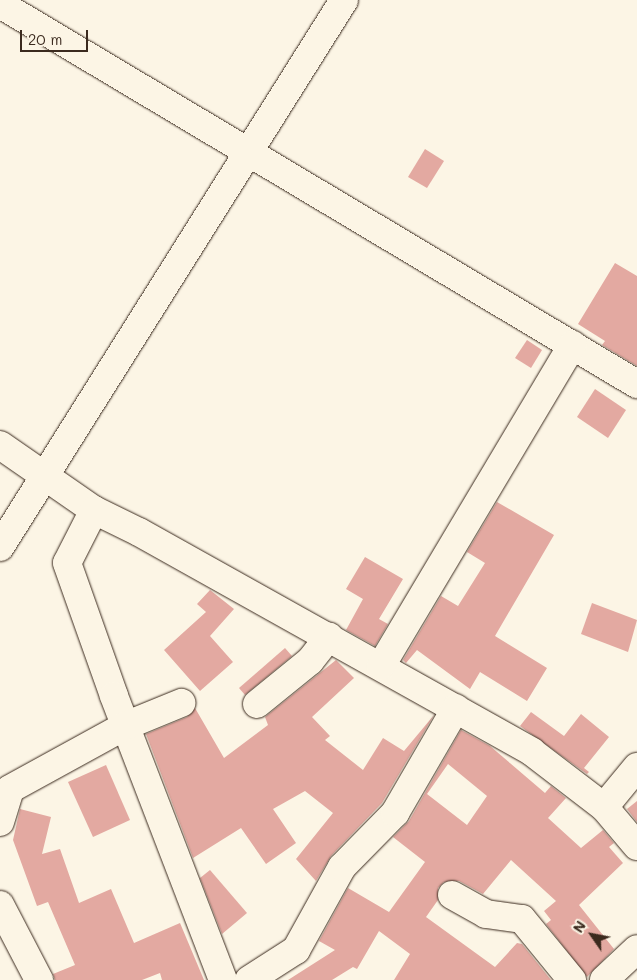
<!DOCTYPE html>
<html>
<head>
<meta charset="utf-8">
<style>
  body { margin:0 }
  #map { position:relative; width:637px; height:980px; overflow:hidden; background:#fcf5e5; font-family:Mali,sans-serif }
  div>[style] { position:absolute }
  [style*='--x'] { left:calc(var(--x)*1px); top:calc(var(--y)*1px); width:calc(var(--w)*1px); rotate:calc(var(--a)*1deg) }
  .building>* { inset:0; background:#e3a9a1 }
  .roads { filter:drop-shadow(0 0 1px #3b2a1e) drop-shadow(0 0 1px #3b2a1e) }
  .minor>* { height:28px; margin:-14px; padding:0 14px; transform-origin:14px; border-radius:14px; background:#fcf5e5 }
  span { translate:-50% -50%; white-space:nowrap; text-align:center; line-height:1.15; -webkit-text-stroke:4px #fcf5e5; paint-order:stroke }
  .north { position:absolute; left:567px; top:910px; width:50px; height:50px; -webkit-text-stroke:4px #fcf5e5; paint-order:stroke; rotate:303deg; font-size:14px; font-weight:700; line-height:20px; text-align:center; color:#3b2a1e }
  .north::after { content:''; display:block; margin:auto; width:18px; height:22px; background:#3b2a1e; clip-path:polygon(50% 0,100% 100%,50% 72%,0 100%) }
  .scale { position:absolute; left:20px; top:30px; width:68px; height:22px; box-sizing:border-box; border:2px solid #3b2a1e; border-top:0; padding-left:6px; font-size:15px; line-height:18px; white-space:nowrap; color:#3b2a1e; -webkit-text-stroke:4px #fcf5e5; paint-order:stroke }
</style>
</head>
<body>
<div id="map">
  <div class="building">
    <i style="clip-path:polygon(425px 149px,444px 161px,427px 188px,408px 177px)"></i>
    <i style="clip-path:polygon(615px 263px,637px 276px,637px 366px,602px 345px,605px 341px,578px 324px)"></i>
    <i style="clip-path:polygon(527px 340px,542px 350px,531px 368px,515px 358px)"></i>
    <i style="clip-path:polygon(595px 389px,626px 410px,608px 438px,577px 417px)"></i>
    <i style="clip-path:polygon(497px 502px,554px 535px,495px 636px,547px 668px,527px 701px,480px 672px,470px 689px,417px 650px,406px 663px,403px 660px,441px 596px,458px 606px,485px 563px,467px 552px)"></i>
    <i style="clip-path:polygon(365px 557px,403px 579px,379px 619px,388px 624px,375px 646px,346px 630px,363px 599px,346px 589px)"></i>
    <i style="clip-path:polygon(210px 590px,234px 609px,210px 636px,233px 662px,200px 691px,164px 650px,206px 612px,197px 604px)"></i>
    <i style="clip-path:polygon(592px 603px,637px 620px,628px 652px,581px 634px)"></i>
    <i style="clip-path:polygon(285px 648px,292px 656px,245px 695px,239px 688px)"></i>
    <i style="clip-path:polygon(336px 660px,354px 678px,312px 717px,330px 736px,325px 740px,363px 770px,383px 738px,404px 751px,434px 715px,382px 803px,331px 856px,316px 881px,296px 859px,333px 813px,305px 791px,273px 809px,296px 843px,266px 864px,241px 828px,193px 858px,146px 734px,187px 717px,195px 708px,224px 758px,268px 725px,265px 717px)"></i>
    <i style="clip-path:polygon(531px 712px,564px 736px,581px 714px,609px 737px,584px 768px,589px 772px,587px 774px,520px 726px)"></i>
    <i style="clip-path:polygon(evenodd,461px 730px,490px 746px,545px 793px,551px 786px,566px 798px,548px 818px,581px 848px,603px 830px,614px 843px,609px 847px,623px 863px,579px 905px,614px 949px,587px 977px,546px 924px,551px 920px,544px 911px,556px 901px,511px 860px,483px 894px,459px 881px,444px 882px,438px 888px,438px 900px,426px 917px,495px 967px,517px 943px,522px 944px,551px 980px,394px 980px,410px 954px,379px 931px,357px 969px,353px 967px,332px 980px,288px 980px,335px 950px,319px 941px,348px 888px,389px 912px,425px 862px,393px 837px,409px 821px,461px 730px,448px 764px,487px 796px,467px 825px,427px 794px,448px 764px)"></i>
    <i style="clip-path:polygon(106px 765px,130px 820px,93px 837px,68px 782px)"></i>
    <i style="clip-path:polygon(637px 801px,637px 822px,627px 809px)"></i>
    <i style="clip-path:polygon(20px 809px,51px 817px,42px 854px,60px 849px,79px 903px,111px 889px,134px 943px,180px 923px,204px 980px,162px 980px,160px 973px,142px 980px,55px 980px,53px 974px,75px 965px,48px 902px,37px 906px,13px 840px)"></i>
    <i style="clip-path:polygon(210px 870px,247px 913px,222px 934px,200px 878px)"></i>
  </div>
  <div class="roads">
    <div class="minor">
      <i style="--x:0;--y:4;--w:742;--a:30.82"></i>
      <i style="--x:0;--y:445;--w:114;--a:34.7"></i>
      <i style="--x:94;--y:510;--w:50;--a:26.1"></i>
      <i style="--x:139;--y:532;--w:450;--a:29.2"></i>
      <i style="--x:532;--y:752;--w:91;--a:37.4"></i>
      <i style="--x:604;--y:807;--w:51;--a:49.8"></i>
      <i style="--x:94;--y:510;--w:59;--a:117"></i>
      <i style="--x:67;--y:563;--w:141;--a:70.5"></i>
      <i style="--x:114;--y:696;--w:304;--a:69"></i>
      <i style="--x:0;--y:547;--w:646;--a:-57.83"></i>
      <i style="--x:381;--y:666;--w:374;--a:-59.2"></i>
      <i style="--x:257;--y:704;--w:68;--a:-39.1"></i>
      <i style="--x:310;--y:661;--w:31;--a:-52"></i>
      <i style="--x:604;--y:807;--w:52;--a:-50.5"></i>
      <i style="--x:0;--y:822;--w:34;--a:-73"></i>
      <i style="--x:10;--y:789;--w:131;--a:-28.7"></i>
      <i style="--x:125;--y:726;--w:61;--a:-22.3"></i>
      <i style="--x:452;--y:895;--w:39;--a:29"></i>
      <i style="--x:486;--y:914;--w:36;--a:8"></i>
      <i style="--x:522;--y:919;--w:79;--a:50.7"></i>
      <i style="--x:0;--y:905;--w:85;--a:62.5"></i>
      <i style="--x:249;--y:980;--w:56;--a:-32.6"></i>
      <i style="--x:296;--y:950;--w:95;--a:-61"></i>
      <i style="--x:342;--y:867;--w:76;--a:-45.5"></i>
      <i style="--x:395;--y:813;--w:121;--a:-59.8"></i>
      <i style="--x:604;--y:980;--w:45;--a:-43.2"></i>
    </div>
  </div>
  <div class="north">N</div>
  <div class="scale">20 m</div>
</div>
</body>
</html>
